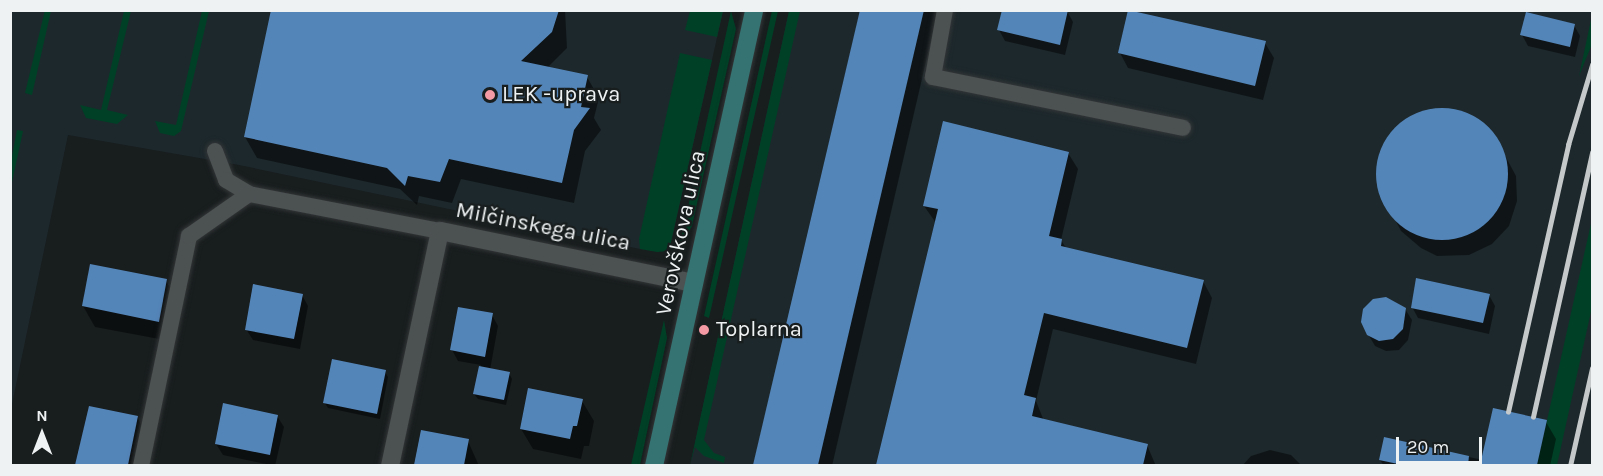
<!DOCTYPE html>
<html>
<head>
<meta charset="utf-8">
<style>
  body { margin:0 }
  #map { position:relative; width:1603px; height:476px; overflow:hidden; background:#181d1e; font-family:Karla,sans-serif }
  div>[style] { position:absolute }
  [style*='--x'] { left:calc(var(--x)*1px); top:calc(var(--y)*1px); width:calc(var(--w)*1px); rotate:calc(var(--a)*1deg) }
  .built>* { inset:0; background:#1d282c }
  .green>* { inset:0; background:#004027 }
  .shadow>* { inset:0; background:#0007 }
  .building>* { inset:0; background:#5485b9 }
  .round { border-radius:50% }
  .roads { filter:drop-shadow(0 0 2px #333637) drop-shadow(0 0 2px #333637) }
  .lane>* { height:16px; margin:-8px; padding:0 8px; transform-origin:8px; border-radius:8px; background:#4c5152 }
  .street>* { height:18px; margin:-9px; padding:0 9px; transform-origin:9px; border-radius:9px; background:#4c5152 }
  .secondary>* { height:18px; margin:-9px; padding:0 9px; transform-origin:9px; border-radius:9px; background:#357372 }
  .rail>* { height:4.5px; margin:-2.25px; padding:0 2.25px; transform-origin:2.25px; border-radius:2.25px; background:#c6c9ca }
  .dots>* { width:16px; height:16px; translate:-50% -50%; box-sizing:border-box; border:3px solid #181d1e; border-radius:50% }
  span { translate:-50% -50%; white-space:nowrap; text-align:center; line-height:1.15; -webkit-text-stroke:4.5px #181d1e; paint-order:stroke }
  .poi-label { font-size:22px; color:#eff2f3 }
  .left { translate:0 -50%; text-align:left }
  .street-label { font-size:22px; color:#eff2f3 }
  .frame { position:absolute; inset:0; border:12px solid #eff2f3; pointer-events:none }
  .north { position:absolute; left:12px; top:404px; width:60px; height:60px; -webkit-text-stroke:4px #181d1e; paint-order:stroke; rotate:0deg; font-size:16px; font-weight:700; line-height:24px; text-align:center; color:#eff2f3 }
  .north::after { content:''; display:block; margin:auto; width:21px; height:27px; background:#eff2f3; clip-path:polygon(50% 0,100% 100%,50% 72%,0 100%) }
  .scale { position:absolute; left:1396px; top:437px; width:86px; height:27px; box-sizing:border-box; border:3px solid #eff2f3; border-top:0; padding-left:8px; font-size:18px; line-height:21px; white-space:nowrap; color:#eff2f3; -webkit-text-stroke:4px #181d1e; paint-order:stroke }
</style>
</head>
<body>
<div id="map">
  <div class="built">
    <i style="clip-path:polygon(11px 11px,723px 11px,669px 251px,640px 249px,239px 165px,68px 135px,11px 409px)"></i>
    <i style="clip-path:polygon(789px 11px,1592px 11px,1592px 465px,690px 466px)"></i>
  </div>
  <div class="green">
    <i style="clip-path:polygon(45px 10px,51px 11px,32px 95px,25px 93px)"></i>
    <i style="clip-path:polygon(124px 11px,131px 11px,107px 110px,128px 115px,117px 124px,86px 118px,80px 105px,101px 110px)"></i>
    <i style="clip-path:polygon(202px 11px,209px 11px,181px 131px,174px 136px,160px 133px,155px 121px,176px 125px)"></i>
    <i style="clip-path:polygon(690px 11px,723px 11px,717px 37px,685px 30px)"></i>
    <i style="clip-path:polygon(731px 11px,736px 29px,692px 226px,679px 248px)"></i>
    <i style="clip-path:polygon(772px 11px,778px 11px,709px 318px,704px 316px)"></i>
    <i style="clip-path:polygon(789px 11px,800px 11px,704px 440px,714px 453px,725px 457px,724px 463px,704px 456px,695px 447px,690px 465px)"></i>
    <i style="clip-path:polygon(1592px 15px,1592px 44px,1579px 76px)"></i>
    <i style="clip-path:polygon(680px 53px,712px 60px,669px 251px,657px 252px,640px 249px,639px 239px)"></i>
    <i style="clip-path:polygon(17px 130px,23px 131px,11px 187px,11px 161px)"></i>
    <i style="clip-path:polygon(1592px 219px,1592px 307px,1557px 465px,1537px 465px)"></i>
    <i style="clip-path:polygon(664px 320px,667px 338px,640px 465px,631px 465px)"></i>
  </div>
  <div class="shadow">
    <i style="clip-path:polygon(322px 10px,565px 10px,567px 48px,547px 68px,587px 77px,599px 98px,594px 118px,601px 130px,585px 151px,574px 203px,461px 179px,452px 203px,419px 196px,417px 205px,400px 189px,257px 158px,245px 137px)"></i>
    <i style="clip-path:polygon(861px 10px,938px 10px,832px 466px,755px 466px)"></i>
    <i style="clip-path:polygon(1067px 11px,1073px 22px,1065px 55px,1005px 41px,999px 30px)"></i>
    <i style="clip-path:polygon(1574px 25px,1580px 36px,1575px 57px,1528px 46px,1522px 35px)"></i>
    <i style="clip-path:polygon(1265px 43px,1274px 58px,1263px 100px,1128px 68px,1120px 53px)"></i>
    <i style="clip-path:polygon(1452px 110px,1475px 118px,1494px 135px,1516px 176px,1517px 201px,1509px 226px,1492px 244px,1469px 255px,1437px 256px,1421px 248px,1401px 231px,1380px 190px,1378px 165px,1387px 141px,1404px 122px,1426px 111px)"></i>
    <i style="clip-path:polygon(1068px 153px,1078px 169px,1061px 240px,1066px 248px,1203px 281px,1212px 298px,1196px 364px,1053px 329px,1036px 401px,1044px 421px,1147px 445px,1156px 466px,878px 466px,936px 223px,924px 206px)"></i>
    <i style="clip-path:polygon(166px 281px,178px 301px,170px 341px,95px 327px,83px 306px)"></i>
    <i style="clip-path:polygon(302px 295px,308px 306px,300px 349px,253px 340px,246px 329px)"></i>
    <i style="clip-path:polygon(1489px 295px,1495px 306px,1489px 334px,1418px 318px,1412px 307px)"></i>
    <i style="clip-path:polygon(1405px 309px,1412px 320px,1408px 340px,1399px 350px,1386px 351px,1375px 346px,1368px 334px)"></i>
    <i style="clip-path:polygon(492px 315px,498px 326px,490px 370px,509px 373px,512px 379px,506px 405px,478px 399px,474px 394px,481px 365px,458px 361px,452px 350px)"></i>
    <i style="clip-path:polygon(385px 372px,388px 377px,380px 419px,328px 408px,324px 402px)"></i>
    <i style="clip-path:polygon(582px 401px,594px 421px,589px 446px,584px 446px,581px 459px,533px 449px,521px 429px)"></i>
    <i style="clip-path:polygon(90px 408px,137px 417px,149px 438px,144px 466px,77px 466px)"></i>
    <i style="clip-path:polygon(277px 416px,284px 427px,275px 466px,223px 455px,216px 444px)"></i>
    <i style="clip-path:polygon(1546px 422px,1556px 439px,1550px 466px,1384px 466px,1380px 460px,1385px 439px,1483px 460px)"></i>
    <i style="clip-path:polygon(422px 432px,468px 441px,479px 466px,415px 466px)"></i>
    <i style="clip-path:polygon(1270px 450px,1291px 455px,1302px 466px,1242px 466px,1251px 456px)"></i>
  </div>
  <div class="building">
    <i style="clip-path:polygon(271px 10px,559px 10px,552px 32px,521px 61px,588px 75px,581px 107px,590px 108px,574px 130px,562px 183px,449px 159px,440px 182px,408px 176px,405px 186px,387px 168px,244px 137px)"></i>
    <i style="clip-path:polygon(860px 10px,924px 10px,818px 465px,753px 465px)"></i>
    <i style="clip-path:polygon(1002px 10px,1068px 10px,1060px 45px,997px 30px)"></i>
    <i style="clip-path:polygon(1128px 10px,1266px 41px,1255px 86px,1118px 53px)"></i>
    <i style="clip-path:polygon(1526px 12px,1575px 24px,1570px 47px,1520px 35px)"></i>
    <i class="round" style="left:1376px;top:108px;width:132px;height:132px"></i>
    <i style="clip-path:polygon(943px 121px,1069px 152px,1049px 236px,1062px 239px,1061px 246px,1204px 280px,1187px 348px,1044px 313px,1024px 395px,1036px 398px,1032px 416px,1148px 444px,1143px 465px,876px 465px,938px 209px,923px 206px)"></i>
    <i style="clip-path:polygon(90px 264px,167px 279px,159px 322px,82px 306px)"></i>
    <i style="clip-path:polygon(1416px 278px,1490px 294px,1483px 323px,1411px 308px)"></i>
    <i style="clip-path:polygon(253px 284px,303px 294px,294px 339px,245px 330px)"></i>
    <i style="clip-path:polygon(1386px 297px,1406px 308px,1403px 329px,1393px 339px,1379px 341px,1367px 335px,1361px 322px,1363px 309px,1373px 299px)"></i>
    <i style="clip-path:polygon(458px 307px,493px 313px,485px 357px,450px 350px)"></i>
    <i style="clip-path:polygon(332px 359px,386px 370px,377px 414px,323px 403px)"></i>
    <i style="clip-path:polygon(479px 366px,510px 372px,504px 400px,473px 394px)"></i>
    <i style="clip-path:polygon(528px 388px,583px 399px,577px 426px,573px 426px,570px 439px,520px 429px)"></i>
    <i style="clip-path:polygon(223px 403px,278px 415px,270px 455px,215px 444px)"></i>
    <i style="clip-path:polygon(89px 406px,138px 416px,128px 465px,75px 465px)"></i>
    <i style="clip-path:polygon(1493px 408px,1547px 420px,1537px 465px,1480px 465px)"></i>
    <i style="clip-path:polygon(421px 430px,469px 439px,464px 465px,414px 465px)"></i>
    <i style="clip-path:polygon(1384px 437px,1469px 456px,1468px 465px,1403px 465px,1379px 460px)"></i>
  </div>
  <div class="roads">
    <div class="lane">
      <i style="--x:945;--y:10;--w:68;--a:100.2"></i>
      <i style="--x:933;--y:77;--w:255;--a:11.5"></i>
      <i style="--x:215;--y:151;--w:31;--a:69"></i>
      <i style="--x:226;--y:180;--w:27;--a:31"></i>
      <i style="--x:249;--y:194;--w:195;--a:11"></i>
      <i style="--x:141;--y:466;--w:235;--a:-78.2"></i>
      <i style="--x:189;--y:236;--w:73;--a:-35"></i>
    </div>
    <div class="street">
      <i style="--x:390;--y:466;--w:240;--a:-78"></i>
      <i style="--x:440;--y:231;--w:259;--a:11.6"></i>
    </div>
    <div class="secondary">
      <i style="--x:654;--y:466;--w:467;--a:-77.6"></i>
    </div>
  </div>
  <div class="rail">
    <i style="--x:1508;--y:412;--w:274;--a:-77.3"></i>
    <i style="--x:1568;--y:145;--w:84;--a:-73.3"></i>
    <i style="--x:1533;--y:417;--w:271;--a:-77.4"></i>
    <i style="--x:1570;--y:466;--w:100;--a:-77.3"></i>
  </div>
  <div class="dots">
    <i style="left:490px;top:95px;background:#f49aa4"></i>
    <i style="left:704px;top:330px;background:#f49aa4"></i>
  </div>
  <div class="poi-label">
    <span class="left" style="left:502px;top:95px">LEK -uprava</span>
    <span class="left" style="left:716px;top:330px">Toplarna</span>
  </div>
  <div class="street-label">
    <span style="left:543px;top:227px;rotate:11deg">Milčinskega ulica</span>
    <span style="left:681px;top:233px;rotate:-78deg">Verovškova ulica</span>
  </div>
  <div class="frame"></div>
  <div class="north">N</div>
  <div class="scale">20 m</div>
</div>
</body>
</html>
